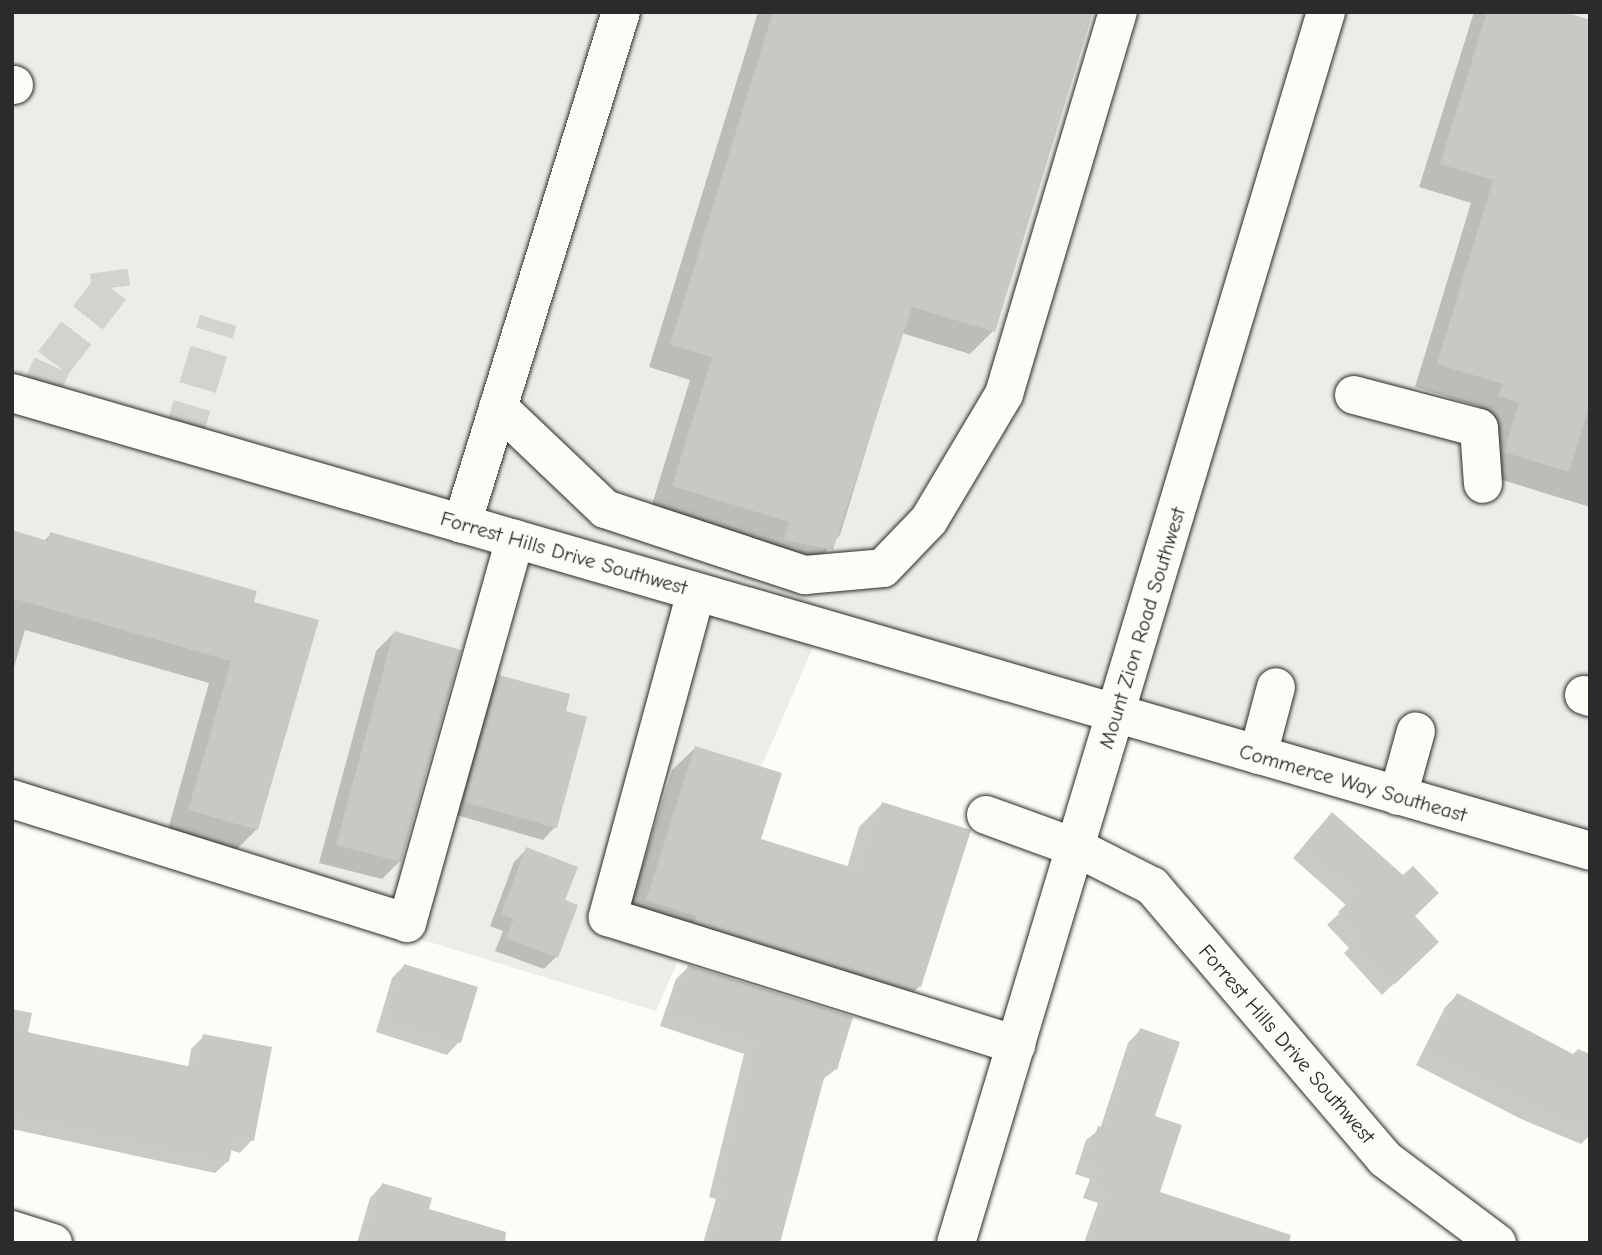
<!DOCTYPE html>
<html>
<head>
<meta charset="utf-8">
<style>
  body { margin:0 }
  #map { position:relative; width:1602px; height:1255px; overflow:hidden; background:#fdfcf7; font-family:"Comic Neue",sans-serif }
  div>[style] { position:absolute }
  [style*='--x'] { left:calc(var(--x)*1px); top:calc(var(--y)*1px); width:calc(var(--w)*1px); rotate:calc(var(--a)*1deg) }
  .built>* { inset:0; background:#edece8 }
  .shadow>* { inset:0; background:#0003 }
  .building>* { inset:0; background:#c9c8c4 }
  .minor-tunnel>* { height:38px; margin-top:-19px; transform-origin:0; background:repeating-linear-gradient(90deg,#d3d2ce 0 38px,transparent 0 57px) }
  .roads { filter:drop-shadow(0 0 2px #2b2b2b) drop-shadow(0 0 2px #2b2b2b) }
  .minor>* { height:38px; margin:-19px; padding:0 19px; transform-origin:19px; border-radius:19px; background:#fdfcf7 }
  span { translate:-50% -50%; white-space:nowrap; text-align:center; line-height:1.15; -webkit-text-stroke:5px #fdfcf7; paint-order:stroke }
  .street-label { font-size:21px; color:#2b2b2b }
  .frame { position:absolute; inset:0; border:14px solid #2b2b2b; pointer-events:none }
</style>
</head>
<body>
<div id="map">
  <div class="built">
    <i style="clip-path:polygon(12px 12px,1590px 12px,1590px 860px,820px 631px,656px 1011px,12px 815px)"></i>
  </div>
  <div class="shadow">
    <i style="clip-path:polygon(758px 12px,1091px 12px,993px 331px,970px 354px,902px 333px,840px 535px,809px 572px,651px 508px,690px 380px,649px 367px)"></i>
    <i style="clip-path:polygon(1474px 12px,1559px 12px,1590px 22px,1590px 507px,1483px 474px,1477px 419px,1481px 407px,1415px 387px,1471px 203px,1419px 187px)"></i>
    <i style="clip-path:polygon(12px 532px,44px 541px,51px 534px,252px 603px,257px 829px,234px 852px,167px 833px,209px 683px,25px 630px,12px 674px)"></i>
    <i style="clip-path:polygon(394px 633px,400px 861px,382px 879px,319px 863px,376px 651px)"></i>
    <i style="clip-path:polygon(500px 677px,564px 712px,555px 827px,543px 840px,453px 814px,488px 690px)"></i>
    <i style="clip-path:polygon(695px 748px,759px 840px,847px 868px,859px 827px,882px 804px,920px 986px,897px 1008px,625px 923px,672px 770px)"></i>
    <i style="clip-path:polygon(1320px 827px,1404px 878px,1412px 916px,1437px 942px,1382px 995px,1344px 953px,1349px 948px,1327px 925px,1347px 906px,1293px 858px)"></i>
    <i style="clip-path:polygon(527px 849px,563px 901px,556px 957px,544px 969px,495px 951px,503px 931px,490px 926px,514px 862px)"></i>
    <i style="clip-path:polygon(404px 966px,459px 1042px,447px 1055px,376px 1032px,392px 978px)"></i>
    <i style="clip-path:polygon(688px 967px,836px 1069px,821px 1081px,777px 1243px,703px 1243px,716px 1199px,709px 1197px,744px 1054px,660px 1026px,676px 979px)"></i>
    <i style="clip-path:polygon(1457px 995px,1572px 1055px,1578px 1049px,1590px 1054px,1590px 1135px,1581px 1144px,1521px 1119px,1416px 1065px,1445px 1007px)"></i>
    <i style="clip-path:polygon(12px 1009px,32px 1013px,28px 1032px,41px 1036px,188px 1068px,191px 1049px,204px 1036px,252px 1140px,240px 1153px,230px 1150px,228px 1161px,215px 1173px,12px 1129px)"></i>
    <i style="clip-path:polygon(1140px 1030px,1158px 1193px,1250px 1243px,1084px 1243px,1098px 1203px,1083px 1198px,1090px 1179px,1075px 1174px,1086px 1140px,1100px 1129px,1128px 1043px)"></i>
    <i style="clip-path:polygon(382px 1185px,427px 1211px,435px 1243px,357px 1243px,370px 1198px)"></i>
  </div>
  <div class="building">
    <i style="clip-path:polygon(773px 12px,1093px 12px,995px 332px,912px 307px,833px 550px,784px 540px,789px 522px,672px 486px,712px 357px,670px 345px)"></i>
    <i style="clip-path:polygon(1487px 12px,1565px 12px,1590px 20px,1590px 403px,1569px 472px,1504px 452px,1519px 403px,1498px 396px,1503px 384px,1437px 364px,1493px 180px,1440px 164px)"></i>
    <i style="clip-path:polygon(12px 530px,48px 541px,50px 532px,257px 591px,254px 602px,319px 620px,258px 830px,188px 810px,231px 661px,12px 598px)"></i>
    <i style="clip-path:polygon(394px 631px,461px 650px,401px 862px,336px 845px)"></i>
    <i style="clip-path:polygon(499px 675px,570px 694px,566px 711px,587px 717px,557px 828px,464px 802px)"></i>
    <i style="clip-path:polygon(695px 746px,782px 773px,761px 839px,860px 870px,882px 802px,971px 830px,921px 987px,866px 969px,865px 975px,701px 923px,703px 918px,646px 900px)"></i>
    <i style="clip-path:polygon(1332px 812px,1403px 875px,1413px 866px,1439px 893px,1415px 916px,1439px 942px,1395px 984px,1355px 940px,1360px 935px,1338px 912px,1358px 893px,1304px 845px)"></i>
    <i style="clip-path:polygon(526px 847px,578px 867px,565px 900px,578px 905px,558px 958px,506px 938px,514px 919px,501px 914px)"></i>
    <i style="clip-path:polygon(404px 964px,478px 987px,461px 1043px,387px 1020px)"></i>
    <i style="clip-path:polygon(688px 965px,853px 1017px,837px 1070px,827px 1067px,780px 1243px,711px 1243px,727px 1186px,720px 1185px,756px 1041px,671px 1014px)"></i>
    <i style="clip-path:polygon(1457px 993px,1590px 1063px,1590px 1130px,1427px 1052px)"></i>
    <i style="clip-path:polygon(1140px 1028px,1180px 1042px,1155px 1116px,1182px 1125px,1160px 1192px,1291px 1235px,1289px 1243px,1090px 1243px,1109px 1191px,1094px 1186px,1101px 1167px,1086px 1162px,1098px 1126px,1107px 1129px)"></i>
    <i style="clip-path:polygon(12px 1029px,197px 1068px,203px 1034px,272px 1047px,254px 1141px,234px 1137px,229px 1162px,12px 1115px)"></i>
    <i style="clip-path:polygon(382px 1183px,432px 1198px,429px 1209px,506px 1232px,505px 1243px,365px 1243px)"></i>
  </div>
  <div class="minor-tunnel">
    <i style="--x:36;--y:400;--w:41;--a:-65.3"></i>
    <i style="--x:53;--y:363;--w:95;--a:-52.3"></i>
    <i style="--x:111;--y:288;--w:17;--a:-97"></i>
    <i style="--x:181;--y:442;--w:127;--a:-73"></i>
  </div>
  <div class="roads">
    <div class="minor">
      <i style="--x:12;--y:85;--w:2;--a:0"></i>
      <i style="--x:12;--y:393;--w:1643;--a:16.18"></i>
      <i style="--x:1354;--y:395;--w:129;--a:14.8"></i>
      <i style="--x:1479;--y:428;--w:56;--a:85.9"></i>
      <i style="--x:498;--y:407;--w:148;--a:43.6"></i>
      <i style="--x:605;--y:509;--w:211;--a:18.3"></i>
      <i style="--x:805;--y:575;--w:78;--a:-5.1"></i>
      <i style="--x:883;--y:568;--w:66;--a:-46.2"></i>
      <i style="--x:929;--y:520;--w:147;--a:-59.2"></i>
      <i style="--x:1004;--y:394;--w:399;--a:-73.4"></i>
      <i style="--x:462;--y:524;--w:536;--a:-72.75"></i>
      <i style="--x:696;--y:592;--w:337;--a:105.2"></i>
      <i style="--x:608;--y:917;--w:428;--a:17.4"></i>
      <i style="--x:1584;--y:695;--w:6;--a:18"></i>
      <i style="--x:1258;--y:755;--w:70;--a:-75.2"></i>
      <i style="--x:1398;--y:796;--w:67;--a:-74.5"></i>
      <i style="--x:12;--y:799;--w:414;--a:17.4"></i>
      <i style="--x:407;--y:923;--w:399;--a:-74.3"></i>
      <i style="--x:986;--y:815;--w:97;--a:19.9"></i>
      <i style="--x:1077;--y:848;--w:84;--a:26.9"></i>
      <i style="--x:1152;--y:886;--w:359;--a:49.5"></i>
      <i style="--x:1385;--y:1159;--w:140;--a:36.9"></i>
      <i style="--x:12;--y:1230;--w:43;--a:17.6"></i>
      <i style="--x:956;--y:1243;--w:1285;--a:-73.27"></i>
    </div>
  </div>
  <div class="street-label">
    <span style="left:564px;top:553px;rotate:16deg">Forrest Hills Drive Southwest</span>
    <span style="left:1142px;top:628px;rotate:-73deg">Mount Zion Road Southwest</span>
    <span style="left:1353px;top:783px;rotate:16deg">Commerce Way Southeast</span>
    <span style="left:1287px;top:1044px;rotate:49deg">Forrest Hills Drive Southwest</span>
  </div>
  <div class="frame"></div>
</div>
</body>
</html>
